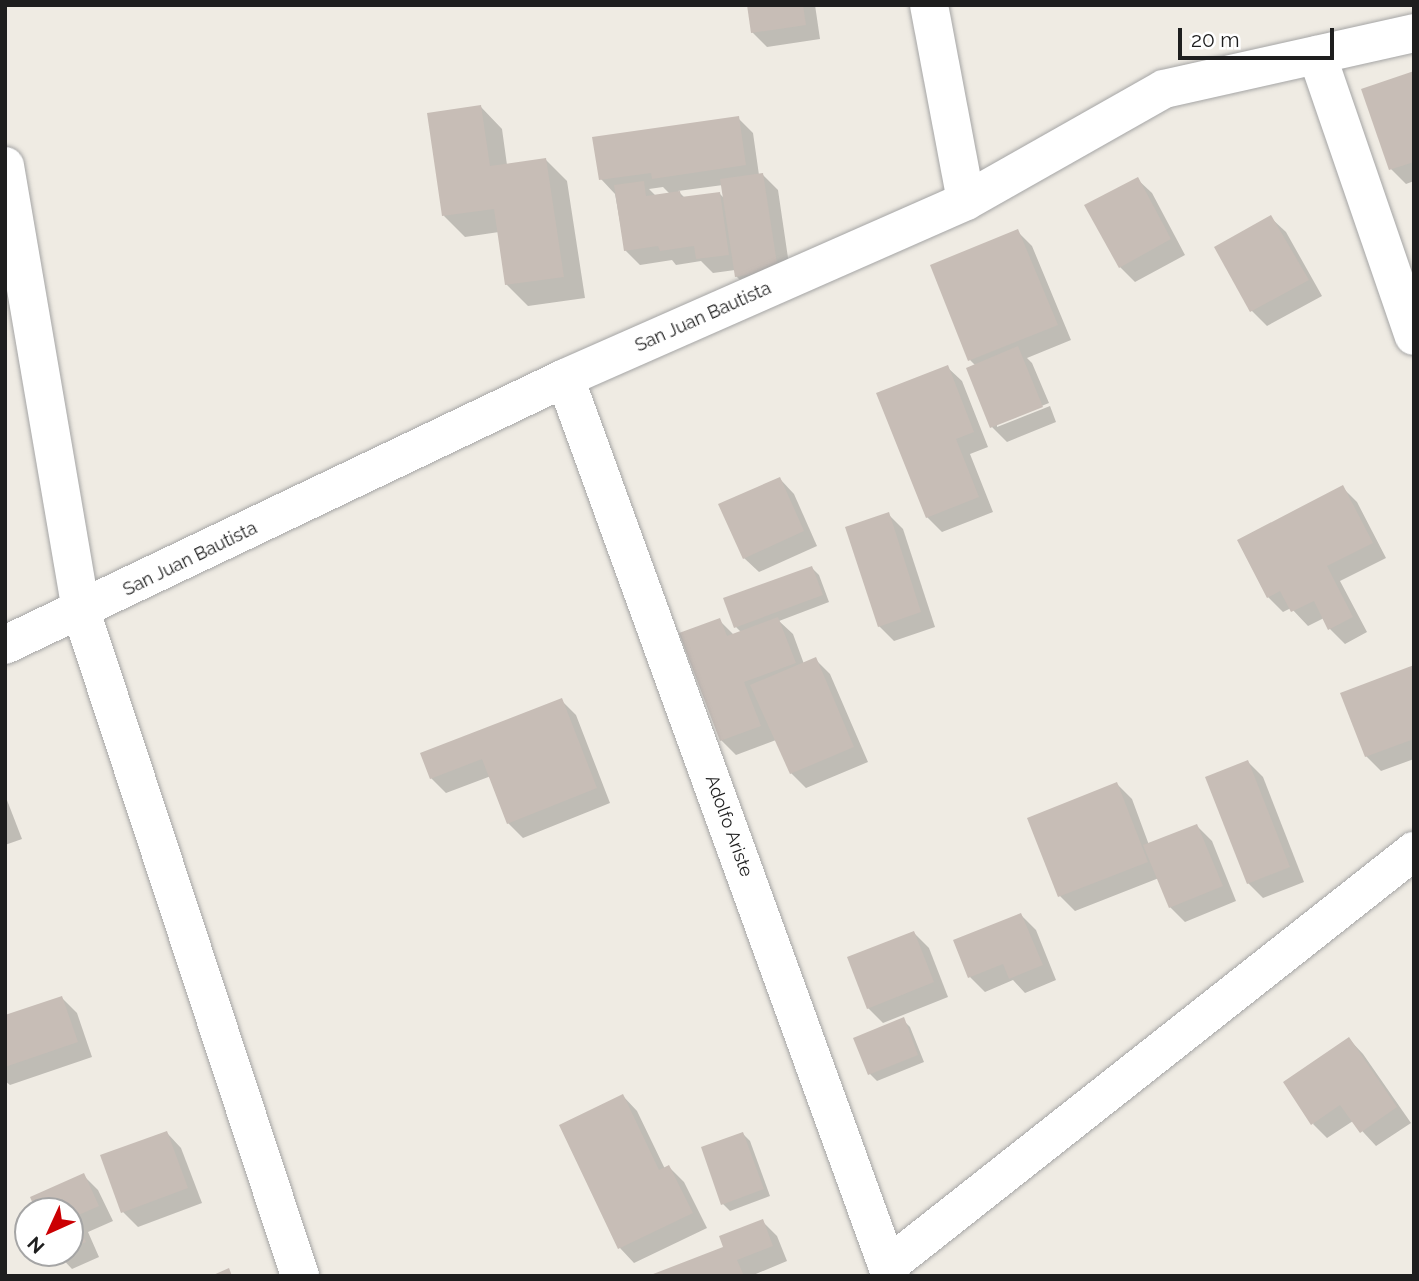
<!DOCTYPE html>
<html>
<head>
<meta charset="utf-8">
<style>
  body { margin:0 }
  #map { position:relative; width:1419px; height:1281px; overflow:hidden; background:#efebe3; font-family:Raleway,sans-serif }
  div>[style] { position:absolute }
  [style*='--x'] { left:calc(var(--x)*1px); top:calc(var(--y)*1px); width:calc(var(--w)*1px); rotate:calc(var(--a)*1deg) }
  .shadow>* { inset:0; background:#0003 }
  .building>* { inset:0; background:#c7bdb6 }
  .roads { filter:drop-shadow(0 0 2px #a5a5a5) drop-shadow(0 0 2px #a5a5a5) }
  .street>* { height:38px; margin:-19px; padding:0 19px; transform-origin:19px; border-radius:19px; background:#fff }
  span { translate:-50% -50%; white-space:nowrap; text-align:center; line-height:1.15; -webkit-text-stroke:7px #fff; paint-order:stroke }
  .street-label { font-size:18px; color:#1e1e1e }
  .frame { position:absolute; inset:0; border:7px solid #1e1e1e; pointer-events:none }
  .north { position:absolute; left:14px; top:1197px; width:70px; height:70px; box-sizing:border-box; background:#fff; border:2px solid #a5a5a5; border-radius:50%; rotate:225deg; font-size:19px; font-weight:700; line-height:28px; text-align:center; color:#1e1e1e }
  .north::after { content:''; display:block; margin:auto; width:24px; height:32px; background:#cb0003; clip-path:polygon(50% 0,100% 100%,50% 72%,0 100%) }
  .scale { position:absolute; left:1178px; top:28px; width:156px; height:32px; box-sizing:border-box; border:4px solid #1e1e1e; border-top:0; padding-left:9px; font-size:21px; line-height:24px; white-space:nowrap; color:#1e1e1e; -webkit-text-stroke:5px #fff; paint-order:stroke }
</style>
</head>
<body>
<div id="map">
  <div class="shadow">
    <i style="clip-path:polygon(748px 5px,815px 5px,820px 39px,767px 47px,752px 32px)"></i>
    <i style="clip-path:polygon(1414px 73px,1414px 181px,1406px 184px,1391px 169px)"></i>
    <i style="clip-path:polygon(481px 107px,502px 129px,507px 165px,546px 160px,567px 181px,585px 298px,528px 306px,506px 284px,499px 232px,465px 237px,444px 216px)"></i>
    <i style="clip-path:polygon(evenodd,738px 118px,753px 133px,759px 175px,763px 175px,778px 190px,792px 285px,751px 291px,736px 276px,735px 270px,713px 273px,701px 261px,676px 265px,672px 260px,640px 265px,625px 250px,615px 194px,601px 179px,738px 118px,723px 185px,725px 199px,719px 193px,685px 198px,678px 191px,723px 185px,738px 118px,663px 187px,670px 194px,656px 196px,649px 189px,663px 187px)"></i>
    <i style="clip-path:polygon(1137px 179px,1152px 193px,1185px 255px,1135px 282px,1120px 267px)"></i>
    <i style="clip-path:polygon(1271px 218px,1286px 232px,1322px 296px,1267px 326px,1252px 311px,1216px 247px)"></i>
    <i style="clip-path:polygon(1017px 231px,1032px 246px,1071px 340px,1027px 358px,1032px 363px,1049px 403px,997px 424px,997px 427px,1050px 406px,1056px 422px,1007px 442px,992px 427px,976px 366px,970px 360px)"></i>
    <i style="clip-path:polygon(947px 367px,962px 381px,988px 447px,970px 454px,993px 512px,942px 532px,927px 517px)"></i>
    <i style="clip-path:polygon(780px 479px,794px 494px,817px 546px,759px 572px,744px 558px)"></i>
    <i style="clip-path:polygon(1342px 487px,1357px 502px,1386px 558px,1340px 581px,1367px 632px,1345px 644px,1330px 629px,1324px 618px,1308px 626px,1291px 608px,1283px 612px,1268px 597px)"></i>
    <i style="clip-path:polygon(888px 514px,903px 529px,935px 627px,894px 641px,879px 626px)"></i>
    <i style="clip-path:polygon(812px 568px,819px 575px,829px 602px,779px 621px,793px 634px,804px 664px,815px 659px,830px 674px,868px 762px,806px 788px,791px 773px,776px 740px,736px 755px,721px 740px,719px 620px,734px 635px,742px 633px,736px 627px)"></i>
    <i style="clip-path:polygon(1414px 667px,1414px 759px,1381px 771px,1366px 756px)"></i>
    <i style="clip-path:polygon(561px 700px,576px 715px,610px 803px,523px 838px,508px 823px,491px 776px,446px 793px,431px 778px)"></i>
    <i style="clip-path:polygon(1248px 762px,1263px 777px,1304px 882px,1263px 898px,1248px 883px)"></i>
    <i style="clip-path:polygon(1117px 784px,1132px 799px,1149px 845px,1197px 826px,1212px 841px,1236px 901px,1185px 922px,1170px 907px,1159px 878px,1075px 911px,1060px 896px,1030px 819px)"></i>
    <i style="clip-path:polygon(5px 795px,22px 839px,5px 845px)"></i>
    <i style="clip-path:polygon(1021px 915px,1036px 930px,1056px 980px,1025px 993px,1013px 980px,985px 992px,970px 977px)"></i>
    <i style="clip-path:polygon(914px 933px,929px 948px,948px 997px,883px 1023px,868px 1008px)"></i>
    <i style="clip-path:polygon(62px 998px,77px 1013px,92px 1057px,10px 1085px,5px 1081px,5px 1017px)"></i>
    <i style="clip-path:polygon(903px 1020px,910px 1027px,924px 1062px,877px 1081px,870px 1074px)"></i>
    <i style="clip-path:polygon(1349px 1039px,1363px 1054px,1411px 1123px,1376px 1146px,1353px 1121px,1327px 1138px,1313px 1124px)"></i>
    <i style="clip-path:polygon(623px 1096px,637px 1111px,665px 1169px,669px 1167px,684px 1182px,707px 1228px,634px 1263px,620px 1248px)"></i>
    <i style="clip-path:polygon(167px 1133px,181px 1148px,202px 1203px,138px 1227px,123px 1212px)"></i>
    <i style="clip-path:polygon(743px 1134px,750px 1141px,770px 1196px,730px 1211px,723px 1204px)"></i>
    <i style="clip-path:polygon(83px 1175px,98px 1190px,113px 1221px,88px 1232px,99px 1257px,72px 1269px,57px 1253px,70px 1253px,70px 1211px,38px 1211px)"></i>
    <i style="clip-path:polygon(762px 1221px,777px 1236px,787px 1261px,751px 1276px,652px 1276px,726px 1248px)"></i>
  </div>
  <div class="building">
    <i style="clip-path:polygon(747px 5px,803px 5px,806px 25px,751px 33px)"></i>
    <i style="clip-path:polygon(1414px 71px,1414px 162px,1389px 170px,1361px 89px)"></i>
    <i style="clip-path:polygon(481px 105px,490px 166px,546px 158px,564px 277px,505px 285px,494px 209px,442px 216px,427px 113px)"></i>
    <i style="clip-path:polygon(739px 116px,746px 165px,652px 179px,651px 173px,599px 180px,592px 137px)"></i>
    <i style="clip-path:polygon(763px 173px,778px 270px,735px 277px,720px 179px)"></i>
    <i style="clip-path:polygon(1138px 177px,1171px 239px,1119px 268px,1084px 205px)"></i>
    <i style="clip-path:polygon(644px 181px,646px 196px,680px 191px,681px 197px,720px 192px,729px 255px,696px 259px,694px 246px,660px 251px,658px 246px,624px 251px,614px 185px)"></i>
    <i style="clip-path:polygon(1271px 215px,1309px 280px,1250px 312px,1214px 247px)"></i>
    <i style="clip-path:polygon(1018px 229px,1058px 325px,968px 361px,930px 265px)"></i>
    <i style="clip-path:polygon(1018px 346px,1043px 407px,990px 428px,966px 368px)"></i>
    <i style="clip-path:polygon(948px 365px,974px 432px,956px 439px,979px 497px,926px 518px,876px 393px)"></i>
    <i style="clip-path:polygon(780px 477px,804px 531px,743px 559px,718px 504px)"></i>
    <i style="clip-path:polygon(1343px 485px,1373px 543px,1327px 566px,1353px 617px,1328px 630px,1314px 601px,1291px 612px,1280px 591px,1267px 598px,1237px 540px)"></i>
    <i style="clip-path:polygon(889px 512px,921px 612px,878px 627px,845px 527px)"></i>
    <i style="clip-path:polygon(812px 566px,823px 595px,734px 628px,723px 598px)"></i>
    <i style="clip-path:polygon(778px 617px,796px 663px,744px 682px,761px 726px,720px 741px,679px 633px,720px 618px,727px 636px)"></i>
    <i style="clip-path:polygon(816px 657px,854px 747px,790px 774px,750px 685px)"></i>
    <i style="clip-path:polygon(1414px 665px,1414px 739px,1365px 757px,1340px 693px)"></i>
    <i style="clip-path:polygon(562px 698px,597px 788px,507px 824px,482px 759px,430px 779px,420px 753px)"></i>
    <i style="clip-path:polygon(1248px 760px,1290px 867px,1247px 884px,1205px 777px)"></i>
    <i style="clip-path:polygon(1117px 782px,1148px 862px,1058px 897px,1027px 818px)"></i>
    <i style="clip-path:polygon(1197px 824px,1223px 886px,1169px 908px,1143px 845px)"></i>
    <i style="clip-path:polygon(1021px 913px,1043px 965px,1009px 979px,1003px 964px,968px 978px,953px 940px)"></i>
    <i style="clip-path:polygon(914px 931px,934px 982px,867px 1009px,847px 957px)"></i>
    <i style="clip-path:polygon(62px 996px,78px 1042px,5px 1067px,5px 1015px)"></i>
    <i style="clip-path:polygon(904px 1017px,918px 1055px,868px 1075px,853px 1038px)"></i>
    <i style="clip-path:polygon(1349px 1037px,1397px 1107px,1360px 1133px,1340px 1105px,1311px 1125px,1283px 1082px)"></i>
    <i style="clip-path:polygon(623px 1094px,659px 1170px,669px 1165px,693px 1213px,618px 1249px,559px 1125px)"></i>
    <i style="clip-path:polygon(167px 1131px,188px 1188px,121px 1213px,100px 1155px)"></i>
    <i style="clip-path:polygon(743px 1132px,764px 1189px,721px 1205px,701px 1147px)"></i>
    <i style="clip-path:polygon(84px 1173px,99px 1206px,74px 1217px,86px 1242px,70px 1249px,70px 1211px,36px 1211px,30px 1197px)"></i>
    <i style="clip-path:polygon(763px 1219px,773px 1246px,737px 1260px,744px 1276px,648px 1276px,723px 1247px,719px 1236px)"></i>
    <i style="clip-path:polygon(229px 1268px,232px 1276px,211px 1276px)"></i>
  </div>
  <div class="roads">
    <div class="street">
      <i style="--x:929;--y:5;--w:199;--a:79.3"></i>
      <i style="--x:1317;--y:55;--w:297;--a:71"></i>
      <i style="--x:5;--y:166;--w:451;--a:80.3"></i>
      <i style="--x:81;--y:611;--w:700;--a:71.77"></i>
      <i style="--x:565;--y:378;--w:955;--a:70.05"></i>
      <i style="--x:5;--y:645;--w:620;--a:-25.49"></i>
      <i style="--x:565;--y:378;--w:438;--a:-23.8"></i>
      <i style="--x:966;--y:201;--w:227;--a:-29.5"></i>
      <i style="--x:1164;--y:89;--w:256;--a:-12.6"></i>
      <i style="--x:889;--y:1265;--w:669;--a:-38.26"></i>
    </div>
  </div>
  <div class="street-label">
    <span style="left:703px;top:317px;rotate:-24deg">San Juan Bautista</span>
    <span style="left:190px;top:559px;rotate:-26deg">San Juan Bautista</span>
    <span style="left:729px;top:826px;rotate:70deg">Adolfo Ariste</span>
  </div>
  <div class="frame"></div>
  <div class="north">N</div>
  <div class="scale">20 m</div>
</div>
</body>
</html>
